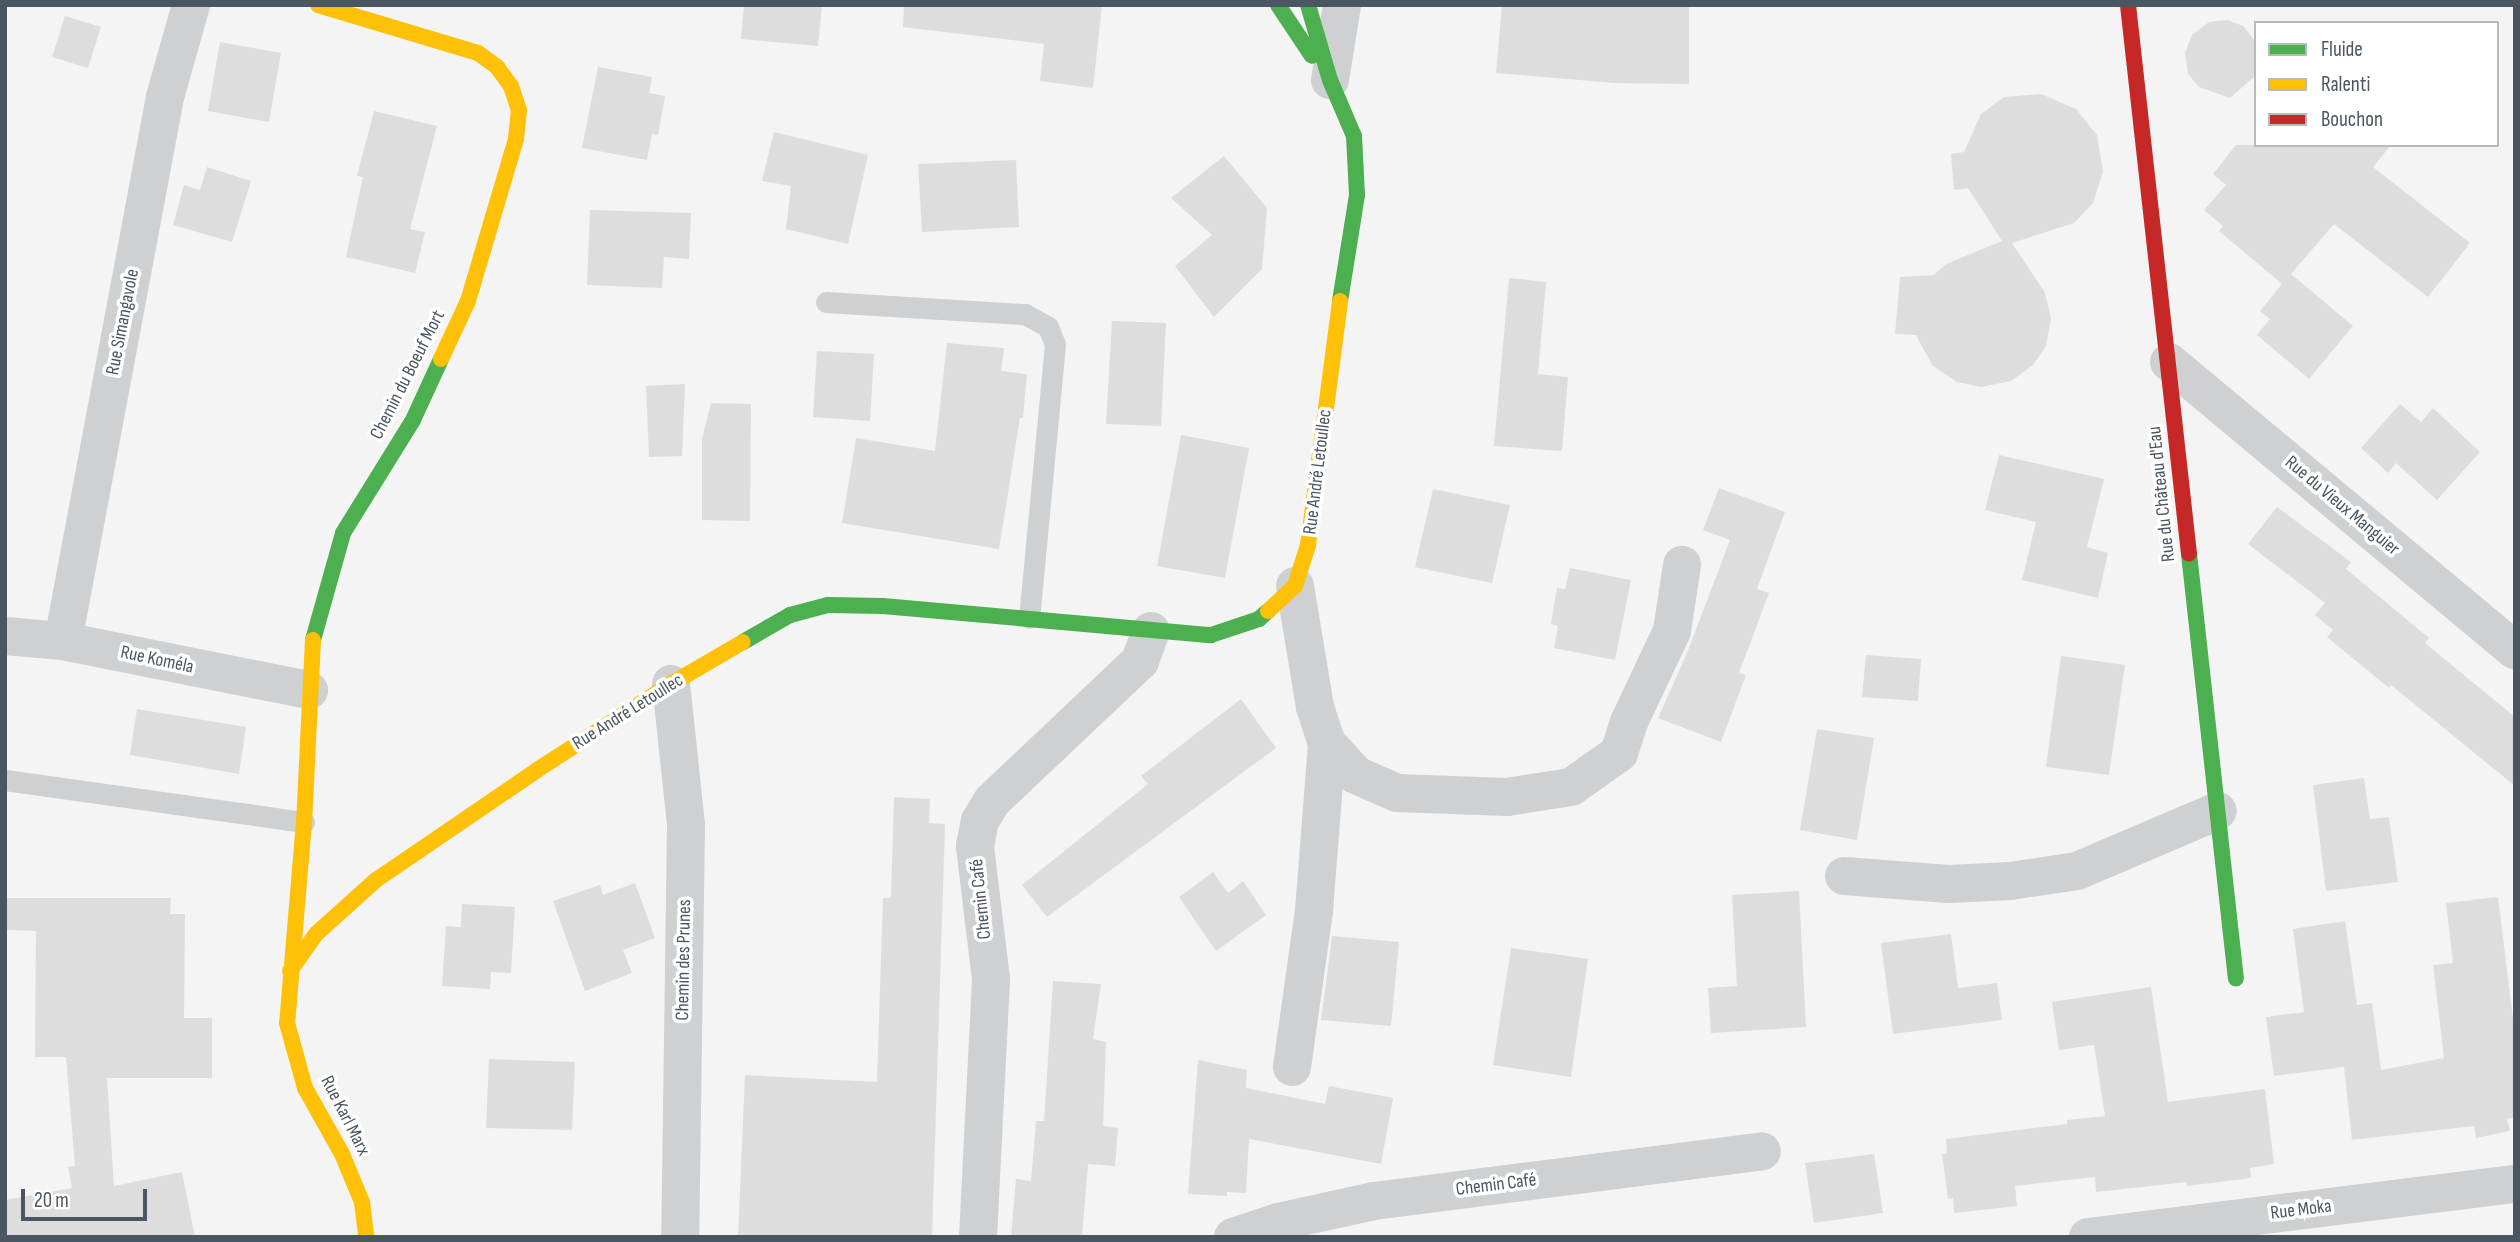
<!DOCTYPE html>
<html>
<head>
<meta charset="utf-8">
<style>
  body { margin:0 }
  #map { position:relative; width:2520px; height:1242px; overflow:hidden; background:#f4f4f4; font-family:"Sofia Sans Condensed",sans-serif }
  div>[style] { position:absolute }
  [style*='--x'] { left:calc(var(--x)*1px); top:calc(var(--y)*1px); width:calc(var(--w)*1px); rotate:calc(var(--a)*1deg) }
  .building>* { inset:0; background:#ddddde }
  .lane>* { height:21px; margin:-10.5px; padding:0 10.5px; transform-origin:10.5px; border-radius:10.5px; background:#ced0d2 }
  .street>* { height:38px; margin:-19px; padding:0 19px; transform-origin:19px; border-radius:19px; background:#ced0d2 }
  .fast>* { height:16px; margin:-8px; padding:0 8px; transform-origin:8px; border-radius:8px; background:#4caf50 }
  .slow>* { height:16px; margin:-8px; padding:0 8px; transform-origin:8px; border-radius:8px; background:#ffc107 }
  .jam>* { height:16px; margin:-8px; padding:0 8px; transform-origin:8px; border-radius:8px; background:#c62828 }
  span { translate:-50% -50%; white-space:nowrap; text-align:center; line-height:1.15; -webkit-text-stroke:7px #fff; paint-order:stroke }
  .street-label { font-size:19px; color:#4a5661 }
  .frame { position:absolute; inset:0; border:7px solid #4a5661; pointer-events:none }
  .legend { position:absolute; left:2254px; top:21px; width:245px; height:126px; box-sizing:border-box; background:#fff; border:2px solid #b7bbc0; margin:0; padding:9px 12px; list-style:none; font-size:21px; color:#4a5661 }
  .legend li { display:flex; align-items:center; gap:14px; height:35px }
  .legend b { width:35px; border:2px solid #b7bbc0 }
  .scale { position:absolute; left:21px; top:1189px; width:126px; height:32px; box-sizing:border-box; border:4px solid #4a5661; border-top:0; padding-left:9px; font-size:21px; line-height:24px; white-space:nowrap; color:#4a5661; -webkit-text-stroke:5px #fff; paint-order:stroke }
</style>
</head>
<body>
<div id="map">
  <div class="building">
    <i style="clip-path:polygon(744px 5px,822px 5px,818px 46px,741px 39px)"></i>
    <i style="clip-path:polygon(904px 5px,1102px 5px,1093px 88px,1040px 81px,1044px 44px,903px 27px)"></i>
    <i style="clip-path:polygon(1502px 5px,1689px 5px,1689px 84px,1614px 83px,1496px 73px)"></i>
    <i style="clip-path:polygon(65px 16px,101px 27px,88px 68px,52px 57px)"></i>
    <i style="clip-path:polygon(2228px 20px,2243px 26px,2256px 42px,2256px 75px,2230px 98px,2199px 87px,2188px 74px,2185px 53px,2192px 35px,2209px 22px)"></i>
    <i style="clip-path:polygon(220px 42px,281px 53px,269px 122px,208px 111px)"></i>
    <i style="clip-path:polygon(598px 67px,652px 77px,649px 93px,665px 96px,658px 135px,652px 134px,647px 160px,582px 148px)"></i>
    <i style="clip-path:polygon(2041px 94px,2076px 109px,2097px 135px,2103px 172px,2093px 203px,2074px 223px,2012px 243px,2045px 293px,2051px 318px,2046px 346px,2033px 365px,2011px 381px,1981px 387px,1957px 382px,1932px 365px,1916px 335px,1895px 334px,1900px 277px,1934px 275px,1946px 264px,2002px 241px,1968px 188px,1954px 190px,1951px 154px,1964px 152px,1981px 114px,2004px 97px)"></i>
    <i style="clip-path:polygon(374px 111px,437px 126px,410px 229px,425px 232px,415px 273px,346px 257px,363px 177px,357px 176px)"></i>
    <i style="clip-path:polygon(774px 132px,868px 155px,848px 244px,786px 229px,791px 186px,762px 181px)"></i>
    <i style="clip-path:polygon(2236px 145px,2391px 145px,2373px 167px,2470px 243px,2428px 297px,2334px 224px,2291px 274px,2353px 326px,2309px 379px,2257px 335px,2270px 319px,2260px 311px,2282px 284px,2219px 231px,2223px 226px,2204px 210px,2226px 185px,2213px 174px)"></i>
    <i style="clip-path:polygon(1224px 156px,1267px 208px,1262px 269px,1214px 317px,1175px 266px,1212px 235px,1171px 198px)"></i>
    <i style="clip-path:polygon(1016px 160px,1019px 227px,922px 232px,918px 164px)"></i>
    <i style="clip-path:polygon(207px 167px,251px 181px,232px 242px,173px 225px,184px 185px,200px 190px)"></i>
    <i style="clip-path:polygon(590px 210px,691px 213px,689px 259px,664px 257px,662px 288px,587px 285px)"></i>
    <i style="clip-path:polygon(1509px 278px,1546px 282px,1538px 374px,1568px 377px,1562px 451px,1494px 446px)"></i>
    <i style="clip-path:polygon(1112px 321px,1166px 323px,1161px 426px,1106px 424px)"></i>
    <i style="clip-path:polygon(947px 343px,1004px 348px,1001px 371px,1027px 374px,1023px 418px,1020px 418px,999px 549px,842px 523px,856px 438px,935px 451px)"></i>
    <i style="clip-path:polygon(817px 351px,874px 354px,870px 421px,813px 417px)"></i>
    <i style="clip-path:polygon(685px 384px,682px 456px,649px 457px,646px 386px)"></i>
    <i style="clip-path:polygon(711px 403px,751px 404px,750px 521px,702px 520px,702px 439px)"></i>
    <i style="clip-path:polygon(2400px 404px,2421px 422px,2433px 408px,2480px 452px,2437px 500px,2396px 463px,2388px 473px,2361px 448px)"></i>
    <i style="clip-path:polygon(1181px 435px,1249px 448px,1225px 578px,1157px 566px)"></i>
    <i style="clip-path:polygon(1999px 455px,2104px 479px,2087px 547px,2108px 553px,2098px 598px,2022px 580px,2036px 522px,1985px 510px)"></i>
    <i style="clip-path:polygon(1719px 488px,1785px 512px,1757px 589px,1769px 593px,1739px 673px,1746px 675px,1721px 742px,1658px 718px,1687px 653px,1730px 540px,1703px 530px)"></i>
    <i style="clip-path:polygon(1433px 489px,1510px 505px,1492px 583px,1415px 567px)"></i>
    <i style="clip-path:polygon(2277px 507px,2351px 562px,2346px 569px,2429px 638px,2425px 643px,2515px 717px,2515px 786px,2391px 685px,2389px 688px,2327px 637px,2333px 630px,2315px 615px,2325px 603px,2248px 544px)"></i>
    <i style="clip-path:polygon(1570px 568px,1631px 580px,1615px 660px,1554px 648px,1558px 626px,1551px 624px,1557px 588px,1565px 589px)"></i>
    <i style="clip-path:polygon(1866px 655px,1921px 659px,1918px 701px,1862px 697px)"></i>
    <i style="clip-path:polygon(2061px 656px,2125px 665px,2109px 775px,2046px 767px)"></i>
    <i style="clip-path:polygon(1241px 699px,1276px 748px,1047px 917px,1022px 885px,1148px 784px,1141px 776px)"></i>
    <i style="clip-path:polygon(137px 709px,246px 727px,239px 774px,130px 755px)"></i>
    <i style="clip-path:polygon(1817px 729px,1874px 738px,1857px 840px,1800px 830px)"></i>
    <i style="clip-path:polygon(2364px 778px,2370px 819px,2389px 817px,2398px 882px,2326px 891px,2313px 785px)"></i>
    <i style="clip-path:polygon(894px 797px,930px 799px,929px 823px,945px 824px,932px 1237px,738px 1237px,745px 1075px,877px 1082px,883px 898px,891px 898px)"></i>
    <i style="clip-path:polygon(1213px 872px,1228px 893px,1243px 881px,1266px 915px,1216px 951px,1179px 897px)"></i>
    <i style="clip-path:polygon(635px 883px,655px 938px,623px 950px,632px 973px,585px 991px,553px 901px,600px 885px,603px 895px)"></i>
    <i style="clip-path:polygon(1799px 891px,1806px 1027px,1711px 1033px,1708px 988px,1737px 986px,1732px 895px)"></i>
    <i style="clip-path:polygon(2498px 897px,2515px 1035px,2515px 1117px,2507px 1119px,2510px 1131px,2476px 1138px,2474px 1126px,2352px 1140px,2344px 1067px,2274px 1076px,2266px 1017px,2304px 1012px,2293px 929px,2345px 921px,2357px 1005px,2372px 1003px,2381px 1070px,2444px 1058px,2433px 965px,2453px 963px,2446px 903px)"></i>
    <i style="clip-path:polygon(5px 898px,171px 898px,170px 914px,185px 914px,184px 1018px,212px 1018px,212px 1078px,107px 1078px,114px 1186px,182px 1172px,195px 1237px,5px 1237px,5px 1200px,72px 1188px,68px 1167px,75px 1166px,66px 1057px,35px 1057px,36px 931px,5px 930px)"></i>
    <i style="clip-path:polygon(462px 904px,515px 907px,511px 973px,491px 972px,490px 989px,442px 986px,446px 926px,461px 927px)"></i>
    <i style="clip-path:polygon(1951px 934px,1958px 988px,1997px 983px,2002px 1020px,1893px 1034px,1881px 943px)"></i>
    <i style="clip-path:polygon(1332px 936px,1399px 942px,1391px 1026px,1321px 1020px)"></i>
    <i style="clip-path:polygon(1511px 948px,1588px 959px,1571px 1077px,1493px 1065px)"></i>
    <i style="clip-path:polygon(1053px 981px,1101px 984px,1093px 1039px,1106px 1042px,1103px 1126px,1118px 1128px,1115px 1166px,1088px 1164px,1082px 1237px,1011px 1237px,1016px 1179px,1031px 1181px,1036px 1121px,1044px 1121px)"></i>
    <i style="clip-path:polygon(2151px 987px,2168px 1102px,2265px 1089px,2274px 1164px,2250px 1168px,2251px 1178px,2187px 1186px,2187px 1182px,2096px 1192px,2095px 1177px,2015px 1186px,2017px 1206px,1954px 1213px,1953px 1198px,1948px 1199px,1942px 1154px,1947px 1154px,1946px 1139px,2067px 1124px,2067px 1120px,2105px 1116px,2094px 1045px,2059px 1050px,2052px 1002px)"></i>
    <i style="clip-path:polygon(489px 1059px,575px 1062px,572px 1130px,486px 1128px)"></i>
    <i style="clip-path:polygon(1198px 1060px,1247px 1070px,1246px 1088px,1325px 1104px,1329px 1086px,1393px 1098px,1381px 1164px,1249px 1139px,1246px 1193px,1227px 1192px,1227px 1196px,1188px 1194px)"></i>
    <i style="clip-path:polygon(1874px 1154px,1883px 1213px,1814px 1223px,1805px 1163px)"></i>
  </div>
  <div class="lane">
    <i style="--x:826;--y:302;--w:199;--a:3.5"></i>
    <i style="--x:1025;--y:314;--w:26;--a:29"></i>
    <i style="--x:1048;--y:327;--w:18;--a:68"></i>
    <i style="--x:1055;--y:344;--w:275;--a:95.4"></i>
    <i style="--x:5;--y:780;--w:302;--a:8"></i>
  </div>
  <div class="street">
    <i style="--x:1330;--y:80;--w:76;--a:-80.9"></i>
    <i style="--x:2169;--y:362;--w:450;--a:39.8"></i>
    <i style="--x:1295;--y:586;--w:123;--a:80.6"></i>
    <i style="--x:1315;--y:707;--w:38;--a:72"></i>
    <i style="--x:1327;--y:743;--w:43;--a:47.8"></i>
    <i style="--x:1356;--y:775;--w:45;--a:23.7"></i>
    <i style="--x:1397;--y:793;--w:110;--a:2.1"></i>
    <i style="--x:1507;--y:797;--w:65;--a:-8.9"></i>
    <i style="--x:1571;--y:787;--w:59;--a:-35.3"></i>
    <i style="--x:1619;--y:753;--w:33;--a:-72"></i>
    <i style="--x:1629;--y:722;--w:101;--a:-64.7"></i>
    <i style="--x:1672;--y:631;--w:67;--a:-81.4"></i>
    <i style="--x:5;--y:636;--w:58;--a:4.9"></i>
    <i style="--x:63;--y:641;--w:251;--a:11.3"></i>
    <i style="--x:63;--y:641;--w:553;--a:-79.38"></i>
    <i style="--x:165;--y:97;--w:96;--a:-74.2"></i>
    <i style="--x:671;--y:684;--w:142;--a:83.9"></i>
    <i style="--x:686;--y:825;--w:412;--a:90.8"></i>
    <i style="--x:1844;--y:876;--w:105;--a:4.4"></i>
    <i style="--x:1949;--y:884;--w:61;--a:-2.8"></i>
    <i style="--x:2010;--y:881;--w:68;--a:-8.5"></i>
    <i style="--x:2077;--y:871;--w:153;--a:-23.1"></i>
    <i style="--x:1292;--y:1067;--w:159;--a:-82"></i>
    <i style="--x:1314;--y:910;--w:168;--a:-85.5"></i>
    <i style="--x:978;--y:1237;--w:258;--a:-87.1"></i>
    <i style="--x:991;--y:979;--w:134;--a:-96.9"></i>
    <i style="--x:975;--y:846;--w:25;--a:-79"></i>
    <i style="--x:980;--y:821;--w:23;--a:-59"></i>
    <i style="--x:992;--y:801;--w:204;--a:-43.4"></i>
    <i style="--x:1140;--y:661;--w:32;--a:-70"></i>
    <i style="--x:1233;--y:1237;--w:47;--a:-18.4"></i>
    <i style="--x:1278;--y:1222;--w:98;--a:-12.3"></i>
    <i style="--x:1374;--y:1201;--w:391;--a:-7.3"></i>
    <i style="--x:2088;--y:1237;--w:430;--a:-7.1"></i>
  </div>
  <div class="fast">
    <i style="--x:1278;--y:5;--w:61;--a:56.3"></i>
    <i style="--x:1308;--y:5;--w:78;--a:73.7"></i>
    <i style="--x:1330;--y:80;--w:61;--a:66.8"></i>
    <i style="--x:1354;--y:136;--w:59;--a:87.1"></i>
    <i style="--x:1357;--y:195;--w:107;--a:99.1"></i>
    <i style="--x:2189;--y:554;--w:427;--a:83.7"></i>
    <i style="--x:313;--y:640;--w:111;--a:-74.3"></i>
    <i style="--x:343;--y:533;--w:133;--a:-58.2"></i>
    <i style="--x:413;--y:420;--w:67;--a:-65.3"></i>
    <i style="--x:743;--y:642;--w:54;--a:-29.9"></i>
    <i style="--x:790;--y:615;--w:39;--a:-15"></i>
    <i style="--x:828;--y:605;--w:55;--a:1"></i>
    <i style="--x:883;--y:606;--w:329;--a:5.1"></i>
    <i style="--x:1211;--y:635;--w:51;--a:-18.4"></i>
    <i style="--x:1259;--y:619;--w:12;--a:-42"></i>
  </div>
  <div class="slow">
    <i style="--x:318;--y:5;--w:167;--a:16.7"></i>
    <i style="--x:478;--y:53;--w:24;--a:36"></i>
    <i style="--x:497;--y:67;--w:24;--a:54"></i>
    <i style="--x:511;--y:86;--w:25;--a:72"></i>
    <i style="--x:519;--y:110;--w:29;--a:96"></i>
    <i style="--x:516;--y:139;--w:169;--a:106.5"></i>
    <i style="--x:468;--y:301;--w:64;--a:115"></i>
    <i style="--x:1268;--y:611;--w:37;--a:-43"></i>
    <i style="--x:1295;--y:586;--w:43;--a:-72.4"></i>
    <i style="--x:1308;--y:545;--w:246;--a:-82.5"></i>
    <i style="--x:313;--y:640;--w:182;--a:92.8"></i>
    <i style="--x:304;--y:822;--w:202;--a:94.8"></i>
    <i style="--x:287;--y:1023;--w:67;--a:74.5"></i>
    <i style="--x:305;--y:1088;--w:76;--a:60.7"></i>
    <i style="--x:342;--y:1154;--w:52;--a:67.4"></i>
    <i style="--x:362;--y:1202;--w:35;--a:83"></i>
    <i style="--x:290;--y:971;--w:45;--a:-54.9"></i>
    <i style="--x:316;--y:934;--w:81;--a:-42"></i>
    <i style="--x:376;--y:880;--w:195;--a:-34.3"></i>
    <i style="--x:537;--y:770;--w:159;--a:-32.7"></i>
    <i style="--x:671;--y:684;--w:83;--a:-30.3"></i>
  </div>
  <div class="jam">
    <i style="--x:2128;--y:5;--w:552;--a:83.66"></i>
  </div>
  <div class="street-label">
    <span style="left:123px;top:322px;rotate:-79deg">Rue Simangavole</span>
    <span style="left:408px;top:375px;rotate:-63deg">Chemin du Boeuf Mort</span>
    <span style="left:1318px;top:472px;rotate:-83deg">Rue André Letoullec</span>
    <span style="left:2162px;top:494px;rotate:-96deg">Rue du Château d'Eau</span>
    <span style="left:2342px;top:506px;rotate:40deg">Rue du Vieux Manguier</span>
    <span style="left:157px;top:660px;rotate:12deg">Rue Koméla</span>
    <span style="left:628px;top:712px;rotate:-32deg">Rue André Letoullec</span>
    <span style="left:981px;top:899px;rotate:-96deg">Chemin Café</span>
    <span style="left:684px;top:960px;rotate:-89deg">Chemin des Prunes</span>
    <span style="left:345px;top:1116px;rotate:63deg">Rue Karl Marx</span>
    <span style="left:1496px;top:1185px;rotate:-7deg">Chemin Café</span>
    <span style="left:2301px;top:1210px;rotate:-7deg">Rue Moka</span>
  </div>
  <div class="frame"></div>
  <ul class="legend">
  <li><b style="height:9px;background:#4caf50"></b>Fluide</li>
  <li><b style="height:9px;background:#ffc107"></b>Ralenti</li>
  <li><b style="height:9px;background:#c62828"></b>Bouchon</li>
  </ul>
  <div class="scale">20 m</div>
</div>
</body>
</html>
